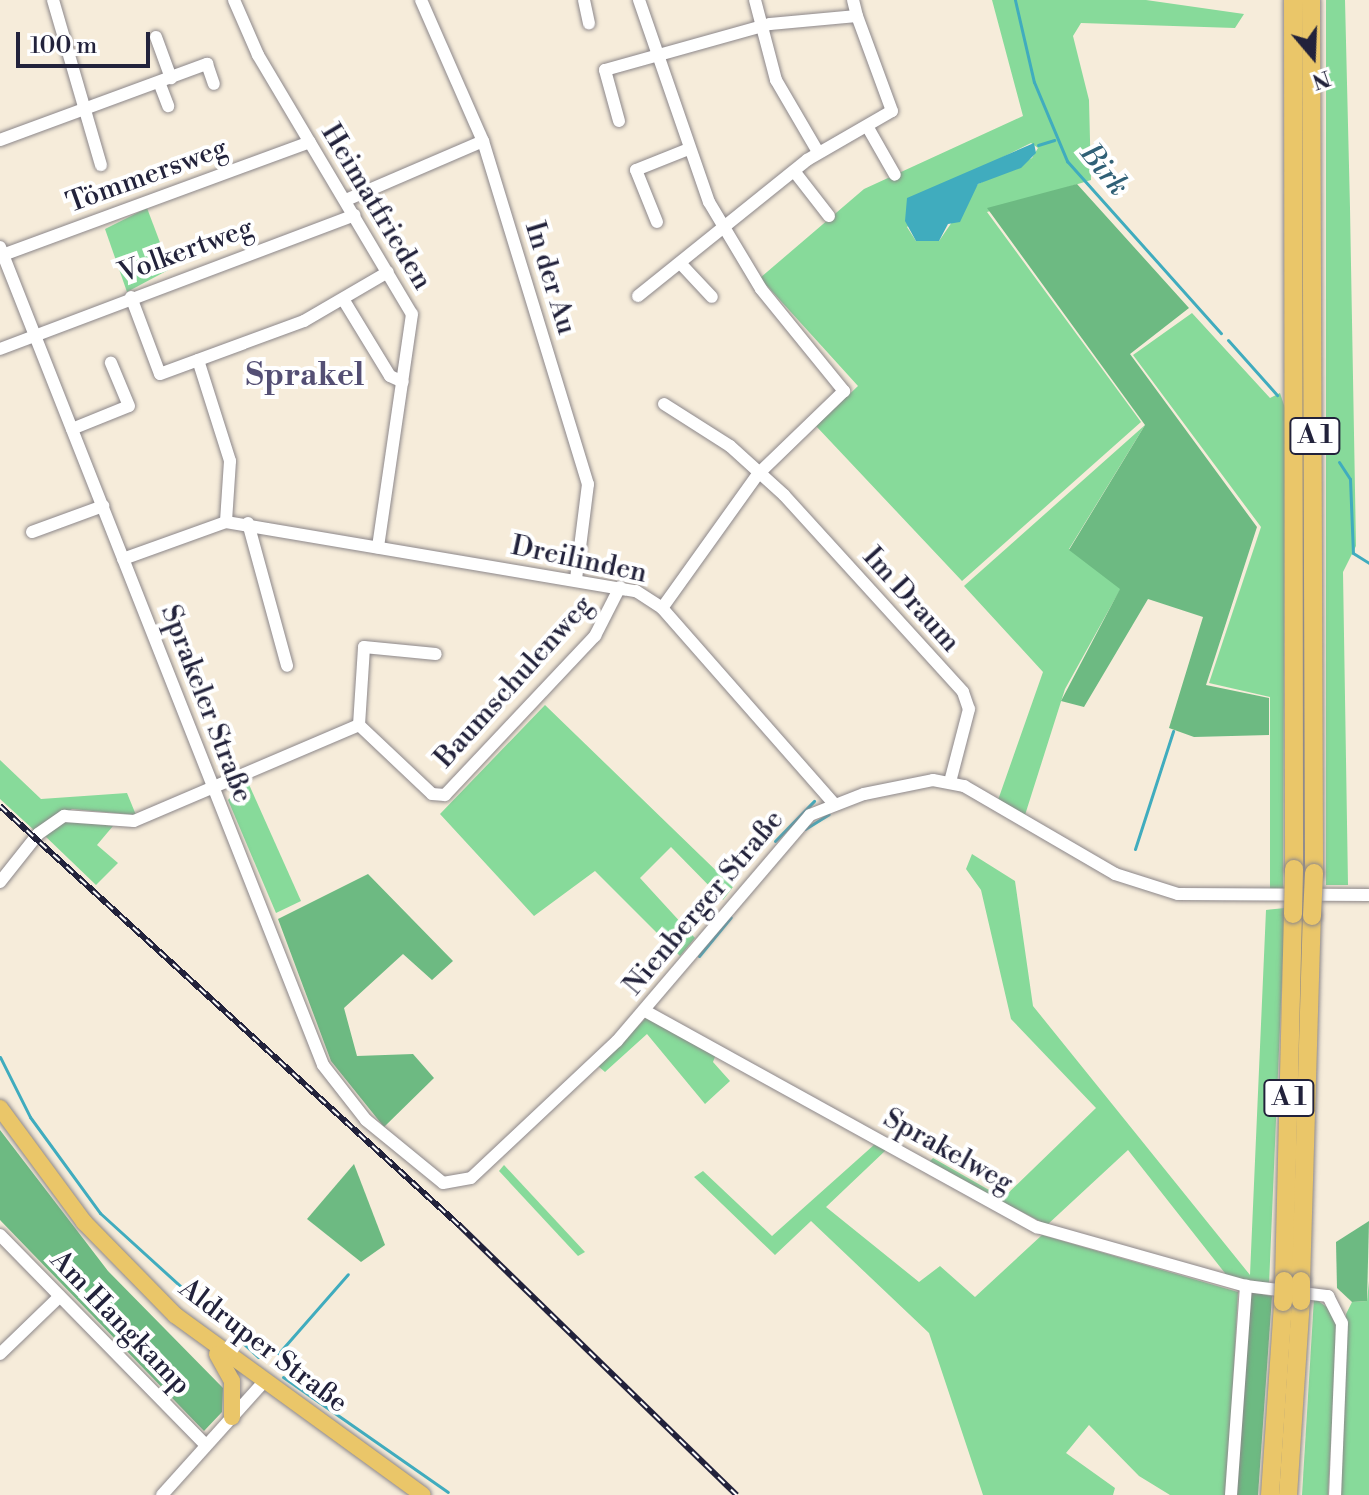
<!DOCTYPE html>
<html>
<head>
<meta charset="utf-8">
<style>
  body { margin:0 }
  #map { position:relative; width:1369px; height:1495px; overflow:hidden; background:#f6ecda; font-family:"Libre Bodoni",serif }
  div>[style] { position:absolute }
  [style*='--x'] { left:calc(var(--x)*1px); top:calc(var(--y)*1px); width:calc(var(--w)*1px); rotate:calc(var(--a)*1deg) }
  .green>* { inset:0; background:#87da9a }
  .forest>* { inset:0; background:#6dba82 }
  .water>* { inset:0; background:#40acbe }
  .stream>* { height:3px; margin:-1.5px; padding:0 1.5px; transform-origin:1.5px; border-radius:1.5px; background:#40acbe }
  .roads { filter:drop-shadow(0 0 2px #8c878a) drop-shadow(0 0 2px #8c878a) }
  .minor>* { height:12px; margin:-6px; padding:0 6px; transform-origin:6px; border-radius:6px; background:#fff }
  .major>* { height:16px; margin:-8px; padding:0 8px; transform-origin:8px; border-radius:8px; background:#eac669 }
  .highway>* { height:18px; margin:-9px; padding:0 9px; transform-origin:9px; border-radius:9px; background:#eac669 }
  .rail>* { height:6px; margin-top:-3px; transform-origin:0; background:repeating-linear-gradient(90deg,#fff 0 9px,#22223b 0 18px); box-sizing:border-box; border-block:2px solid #22223b }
  .bridges { filter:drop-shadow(0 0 2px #8c878a) drop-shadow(0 0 2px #8c878a) }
  .highway-bridge>* { height:18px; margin:-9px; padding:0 9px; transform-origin:9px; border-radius:9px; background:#eac669 }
  span { translate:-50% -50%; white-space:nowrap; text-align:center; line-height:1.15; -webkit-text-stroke:8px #fff; paint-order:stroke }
  .shield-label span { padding:2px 6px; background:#fff; border:2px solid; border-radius:6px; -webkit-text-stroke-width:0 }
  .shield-label { font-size:26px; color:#22223b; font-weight:700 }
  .street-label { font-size:28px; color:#22223b }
  .water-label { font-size:30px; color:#306076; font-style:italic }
  .quarter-label { font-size:32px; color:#544f74; font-weight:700 }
  .north { position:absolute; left:1273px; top:16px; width:80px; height:80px; -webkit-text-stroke:6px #fff; paint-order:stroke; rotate:161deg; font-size:22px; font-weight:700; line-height:32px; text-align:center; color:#22223b }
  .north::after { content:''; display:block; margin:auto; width:28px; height:36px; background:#22223b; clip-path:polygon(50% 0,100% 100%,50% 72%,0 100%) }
  .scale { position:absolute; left:16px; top:32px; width:134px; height:36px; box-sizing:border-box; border:4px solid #22223b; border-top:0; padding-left:10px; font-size:24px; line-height:28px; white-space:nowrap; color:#22223b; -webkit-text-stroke:6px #fff; paint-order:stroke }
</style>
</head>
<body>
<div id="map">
  <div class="green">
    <i style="clip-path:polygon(evenodd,992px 0,1146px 0,1244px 14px,1235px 28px,1081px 23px,1073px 36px,1089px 100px,1091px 180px,987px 212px,1141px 422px,962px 581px,816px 426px,858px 386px,760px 278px,864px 189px,1023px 116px,992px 0,1031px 143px,1038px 148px,1032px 158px,978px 184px,939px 241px,916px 241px,907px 227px,969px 174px,1031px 143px)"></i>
    <i style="clip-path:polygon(1326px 0,1345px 0,1350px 208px,1356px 546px,1343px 572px,1348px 885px,1326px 885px)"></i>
    <i style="clip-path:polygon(147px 208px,170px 269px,127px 292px,105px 229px)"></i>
    <i style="clip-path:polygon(1192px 313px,1270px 398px,1280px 393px,1285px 408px,1283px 893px,1270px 893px,1270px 697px,1209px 683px,1261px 527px,1133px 355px)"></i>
    <i style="clip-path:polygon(1145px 425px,1069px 549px,1121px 588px,1065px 689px,1025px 815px,998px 800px,1043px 672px,964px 586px)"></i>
    <i style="clip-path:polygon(545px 705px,733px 887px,723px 900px,671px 847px,640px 878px,695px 938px,680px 956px,595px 871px,534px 916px,440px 814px)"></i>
    <i style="clip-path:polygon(0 760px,41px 799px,127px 793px,136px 815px,72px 809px,35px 831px,0 799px)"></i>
    <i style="clip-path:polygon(247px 780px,301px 901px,276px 913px,228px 800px)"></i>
    <i style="clip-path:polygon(67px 820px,113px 826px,97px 845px,118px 863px,96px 885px,44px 835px)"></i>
    <i style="clip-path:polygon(972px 854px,1015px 881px,1033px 1006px,1250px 1275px,1266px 910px,1285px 908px,1269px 1285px,1228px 1277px,1128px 1150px,1047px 1225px,928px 1163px,933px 1158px,1003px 1198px,1096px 1108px,1011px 1019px,981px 890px,966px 869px)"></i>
    <i style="clip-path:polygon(646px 1018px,716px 1054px,713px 1062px,730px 1081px,705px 1104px,647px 1034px,605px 1072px,598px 1066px)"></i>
    <i style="clip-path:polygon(875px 1144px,886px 1150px,826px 1207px,919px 1282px,940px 1266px,975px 1297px,1042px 1235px,1238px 1292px,1227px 1495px,1170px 1495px,1139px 1476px,1089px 1425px,1066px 1453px,1115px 1488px,1113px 1495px,983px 1495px,929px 1333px,811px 1221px,775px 1255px,694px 1177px,703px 1171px,772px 1236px)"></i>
    <i style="clip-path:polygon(504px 1165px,585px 1252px,578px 1256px,499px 1171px)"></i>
    <i style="clip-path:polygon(1369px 1281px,1369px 1495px,1338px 1495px,1346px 1314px,1352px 1302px,1367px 1301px)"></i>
    <i style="clip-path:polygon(1314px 1298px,1338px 1315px,1328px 1495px,1302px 1495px)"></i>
  </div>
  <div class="forest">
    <i style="clip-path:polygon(1077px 184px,1189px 308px,1130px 354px,1257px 527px,1206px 685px,1269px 698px,1269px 735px,1194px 737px,1169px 728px,1203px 617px,1148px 599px,1084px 707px,1061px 701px,1120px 589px,1069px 550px,1145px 425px,987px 208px)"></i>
    <i style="clip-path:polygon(368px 874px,453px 961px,432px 980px,403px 954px,344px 1008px,357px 1056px,413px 1054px,434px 1078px,384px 1127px,331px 1061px,278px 919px)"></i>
    <i style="clip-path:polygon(0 1130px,108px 1271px,223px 1388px,222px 1412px,204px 1431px,0 1220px)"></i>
    <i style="clip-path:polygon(354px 1164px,385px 1245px,361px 1262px,307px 1219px)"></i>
    <i style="clip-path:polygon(1369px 1221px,1367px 1301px,1352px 1302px,1337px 1288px,1336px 1242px)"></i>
    <i style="clip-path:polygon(1250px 1292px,1272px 1296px,1258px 1495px,1235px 1495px)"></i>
  </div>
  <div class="water">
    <i style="clip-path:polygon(1034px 143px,1036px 153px,1021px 168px,978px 184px,960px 222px,948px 224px,939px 241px,916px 241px,905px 221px,907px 198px)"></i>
  </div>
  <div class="stream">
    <i style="--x:1015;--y:0;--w:84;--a:77"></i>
    <i style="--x:1034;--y:82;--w:86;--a:67.3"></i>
    <i style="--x:1067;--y:161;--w:231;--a:48.2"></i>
    <i style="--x:1038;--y:145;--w:17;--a:-17"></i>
    <i style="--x:1228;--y:340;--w:74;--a:48.3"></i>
    <i style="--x:1339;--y:462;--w:20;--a:57"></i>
    <i style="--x:1350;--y:479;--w:74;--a:87.7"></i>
    <i style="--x:1353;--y:553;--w:19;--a:32"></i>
    <i style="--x:805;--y:829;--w:28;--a:-32"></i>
    <i style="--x:775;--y:841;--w:56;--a:-45.7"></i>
    <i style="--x:1135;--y:849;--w:124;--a:-72.1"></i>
    <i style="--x:699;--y:956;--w:50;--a:-50.6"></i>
    <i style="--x:0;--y:1057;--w:67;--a:63.4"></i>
    <i style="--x:30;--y:1117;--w:119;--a:53.9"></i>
    <i style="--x:100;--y:1213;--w:214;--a:42.3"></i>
    <i style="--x:278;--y:1354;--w:106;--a:-48.8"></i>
    <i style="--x:283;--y:1377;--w:201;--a:34.9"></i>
  </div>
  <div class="roads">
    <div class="minor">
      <i style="--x:53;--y:0;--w:172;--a:73.8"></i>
      <i style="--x:234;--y:0;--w:60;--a:66.4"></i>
      <i style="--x:258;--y:55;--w:301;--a:59.3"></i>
      <i style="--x:412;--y:314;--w:236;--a:98.3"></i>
      <i style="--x:421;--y:0;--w:154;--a:66.3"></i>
      <i style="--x:483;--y:141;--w:359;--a:73"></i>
      <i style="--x:588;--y:484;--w:96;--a:97.2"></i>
      <i style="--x:584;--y:0;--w:24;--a:78"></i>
      <i style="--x:639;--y:0;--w:214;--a:70.9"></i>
      <i style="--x:709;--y:202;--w:101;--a:59.1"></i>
      <i style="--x:761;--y:289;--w:132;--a:50.9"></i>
      <i style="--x:844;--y:391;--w:120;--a:136"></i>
      <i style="--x:758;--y:474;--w:165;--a:125.6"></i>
      <i style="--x:755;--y:0;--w:83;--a:75.3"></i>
      <i style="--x:776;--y:80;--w:83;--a:59.7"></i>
      <i style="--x:156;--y:37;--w:44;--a:69.9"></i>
      <i style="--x:159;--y:82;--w:26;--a:69"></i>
      <i style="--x:619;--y:121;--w:53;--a:-105.4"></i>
      <i style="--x:605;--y:70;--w:171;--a:-15.6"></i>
      <i style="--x:770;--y:24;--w:87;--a:-5.3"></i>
      <i style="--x:857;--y:16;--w:16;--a:-104"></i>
      <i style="--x:867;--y:126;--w:56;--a:60.3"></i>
      <i style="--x:0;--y:140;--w:221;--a:-20.2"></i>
      <i style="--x:207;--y:64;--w:21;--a:71"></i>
      <i style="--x:794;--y:171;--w:57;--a:52.1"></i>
      <i style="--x:346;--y:200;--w:149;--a:-23.3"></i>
      <i style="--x:657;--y:222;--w:56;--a:-112"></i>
      <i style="--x:636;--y:170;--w:54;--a:-21.8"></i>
      <i style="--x:0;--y:247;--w:879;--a:68.45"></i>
      <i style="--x:323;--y:1065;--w:70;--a:52"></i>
      <i style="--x:366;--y:1120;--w:99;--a:39.3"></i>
      <i style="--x:443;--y:1183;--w:28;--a:-10"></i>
      <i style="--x:471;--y:1178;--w:200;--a:-43.2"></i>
      <i style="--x:617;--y:1041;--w:297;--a:-49.5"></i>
      <i style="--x:810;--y:815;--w:58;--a:-21.3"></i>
      <i style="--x:864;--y:794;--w:70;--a:-11.5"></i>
      <i style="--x:933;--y:780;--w:32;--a:11"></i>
      <i style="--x:964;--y:786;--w:175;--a:30.2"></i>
      <i style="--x:1115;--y:874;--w:66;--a:17.6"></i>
      <i style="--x:1178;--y:894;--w:191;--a:0.3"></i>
      <i style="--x:0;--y:256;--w:330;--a:-20.2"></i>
      <i style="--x:681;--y:264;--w:45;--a:46.8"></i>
      <i style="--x:638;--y:296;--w:217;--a:-38.8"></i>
      <i style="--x:807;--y:160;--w:98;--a:-30"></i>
      <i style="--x:892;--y:111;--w:101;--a:-110.2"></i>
      <i style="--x:131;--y:297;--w:82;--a:69.4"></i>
      <i style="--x:160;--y:374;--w:153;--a:-20.2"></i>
      <i style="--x:304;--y:321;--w:97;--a:-30.3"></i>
      <i style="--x:343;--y:299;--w:90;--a:58.6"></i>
      <i style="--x:390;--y:376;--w:14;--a:25"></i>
      <i style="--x:0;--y:349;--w:379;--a:-20.7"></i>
      <i style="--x:198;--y:360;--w:106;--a:72.4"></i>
      <i style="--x:230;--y:461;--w:61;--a:93.8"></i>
      <i style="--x:664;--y:404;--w:78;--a:32.5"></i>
      <i style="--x:730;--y:446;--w:73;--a:42.2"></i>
      <i style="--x:784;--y:495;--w:266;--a:47.7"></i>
      <i style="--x:963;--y:692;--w:18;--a:71"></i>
      <i style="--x:969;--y:709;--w:75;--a:104.6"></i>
      <i style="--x:72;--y:429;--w:61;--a:-22"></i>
      <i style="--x:129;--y:406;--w:47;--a:-112.7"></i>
      <i style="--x:248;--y:523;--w:148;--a:74.7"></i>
      <i style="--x:32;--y:532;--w:76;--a:-20.1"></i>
      <i style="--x:123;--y:559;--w:109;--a:-19.8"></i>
      <i style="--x:226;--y:522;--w:416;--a:9.6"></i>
      <i style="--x:636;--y:591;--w:31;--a:33"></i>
      <i style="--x:662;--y:608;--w:261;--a:48.7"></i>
      <i style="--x:359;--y:725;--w:78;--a:-86.3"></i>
      <i style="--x:364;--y:647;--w:72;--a:5.6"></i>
      <i style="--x:0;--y:882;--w:61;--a:-51.6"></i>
      <i style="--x:38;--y:834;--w:32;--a:-35"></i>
      <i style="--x:64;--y:816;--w:70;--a:4.1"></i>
      <i style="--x:134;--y:821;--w:245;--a:-23.1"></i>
      <i style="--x:359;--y:725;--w:100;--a:43.4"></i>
      <i style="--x:432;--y:794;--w:13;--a:4"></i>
      <i style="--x:445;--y:795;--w:219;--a:-46.7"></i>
      <i style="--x:595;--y:636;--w:55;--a:-63"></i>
      <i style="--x:645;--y:1011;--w:448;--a:28.9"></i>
      <i style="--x:1037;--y:1227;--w:217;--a:15.8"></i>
      <i style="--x:1246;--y:1286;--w:83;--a:7"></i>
      <i style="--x:1328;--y:1296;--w:30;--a:63"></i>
      <i style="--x:1342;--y:1323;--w:172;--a:92.3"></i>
      <i style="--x:0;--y:1235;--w:294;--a:45.6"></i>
      <i style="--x:0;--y:1354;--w:83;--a:-44"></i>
      <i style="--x:162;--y:1495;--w:151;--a:-48"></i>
      <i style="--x:1231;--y:1495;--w:210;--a:-85.9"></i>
    </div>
    <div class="major">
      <i style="--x:0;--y:1108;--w:142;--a:53.6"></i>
      <i style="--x:84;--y:1222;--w:130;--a:45.6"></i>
      <i style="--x:175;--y:1315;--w:306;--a:36"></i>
      <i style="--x:217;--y:1354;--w:31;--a:61"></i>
      <i style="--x:232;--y:1381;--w:36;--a:90"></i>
    </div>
    <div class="highway">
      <i style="--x:1293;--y:0;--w:869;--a:89.93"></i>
      <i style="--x:1311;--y:0;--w:873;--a:89.8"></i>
      <i style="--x:1284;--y:1281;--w:367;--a:-88.6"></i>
      <i style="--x:1301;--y:1281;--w:365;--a:-88.3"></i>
      <i style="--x:1270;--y:1495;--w:193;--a:-86.1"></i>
      <i style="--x:1288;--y:1495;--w:194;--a:-86.2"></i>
    </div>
  </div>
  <div class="rail">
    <i style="--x:0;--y:806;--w:623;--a:42.4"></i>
    <i style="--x:460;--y:1226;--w:386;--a:44.2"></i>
  </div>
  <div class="bridges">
    <div class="highway-bridge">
      <i style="--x:1293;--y:914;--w:45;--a:-88.7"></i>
      <i style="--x:1312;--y:916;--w:43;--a:-87.3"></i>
      <i style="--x:1301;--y:1301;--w:20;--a:-90"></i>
      <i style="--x:1283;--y:1302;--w:21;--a:-87"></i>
    </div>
  </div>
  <div class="shield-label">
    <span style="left:1315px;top:436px">A 1</span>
    <span style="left:1289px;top:1098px">A 1</span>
  </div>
  <div class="street-label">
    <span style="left:147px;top:176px;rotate:-20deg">Tömmersweg</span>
    <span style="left:376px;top:207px;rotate:59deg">Heimatfrieden</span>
    <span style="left:186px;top:251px;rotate:-20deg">Volkertweg</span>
    <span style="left:550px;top:278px;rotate:73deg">In der Au</span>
    <span style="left:579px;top:560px;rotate:12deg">Dreilinden</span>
    <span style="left:911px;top:600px;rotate:48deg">Im Draum</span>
    <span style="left:514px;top:682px;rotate:-48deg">Baumschulenweg</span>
    <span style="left:206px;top:704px;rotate:69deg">Sprakeler Straße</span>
    <span style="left:704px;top:903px;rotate:-50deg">Nienberger Straße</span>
    <span style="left:948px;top:1151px;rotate:29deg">Sprakelweg</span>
    <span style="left:120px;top:1323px;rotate:46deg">Am Hangkamp</span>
    <span style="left:263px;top:1346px;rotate:37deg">Aldruper Straße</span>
  </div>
  <div class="water-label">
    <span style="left:1104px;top:170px;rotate:51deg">Birk</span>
  </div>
  <div class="quarter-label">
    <span style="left:305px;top:375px">Sprakel</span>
  </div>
  <div class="north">N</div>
  <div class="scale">100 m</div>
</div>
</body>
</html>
